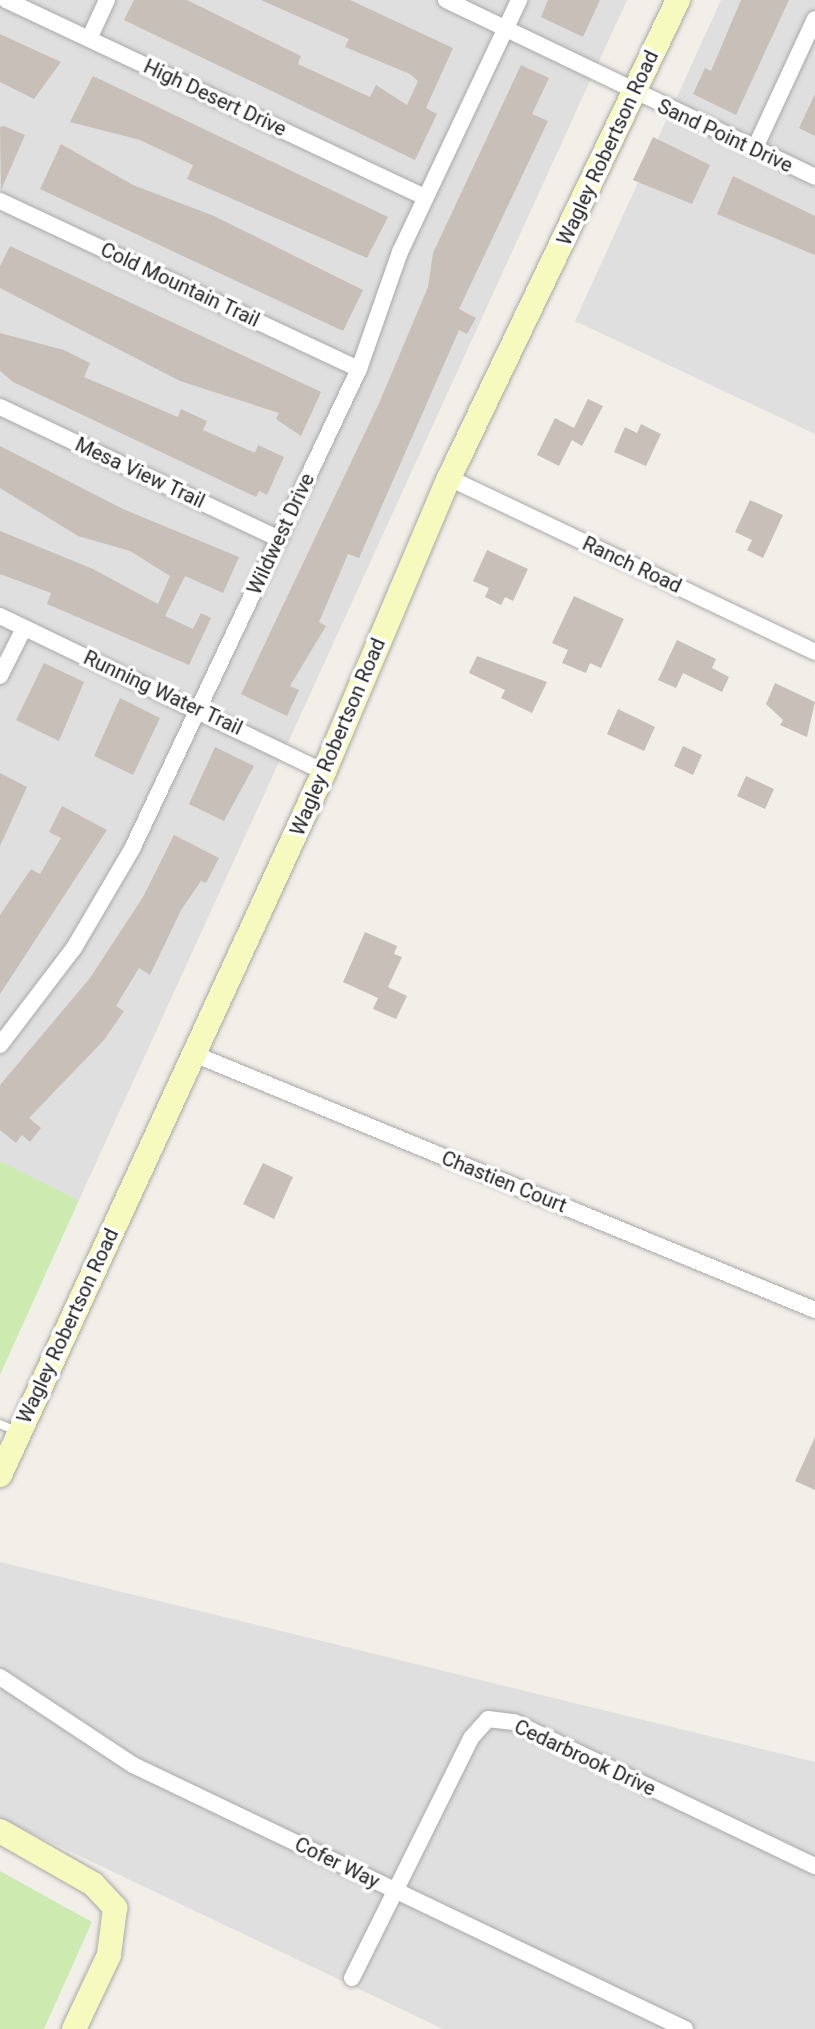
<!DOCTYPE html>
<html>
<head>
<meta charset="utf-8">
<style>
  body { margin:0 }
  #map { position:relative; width:815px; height:2029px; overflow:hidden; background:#f2efe9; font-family:Roboto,sans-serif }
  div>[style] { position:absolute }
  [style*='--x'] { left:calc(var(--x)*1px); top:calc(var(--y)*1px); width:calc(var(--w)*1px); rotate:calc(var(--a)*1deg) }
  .residential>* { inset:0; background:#e0dfdf }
  .grass>* { inset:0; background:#cdebb0 }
  .building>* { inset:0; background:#c7bfb8 }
  .roads { filter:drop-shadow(0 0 2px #a9a9a9) drop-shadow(0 0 2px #a9a9a9) }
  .lane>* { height:8px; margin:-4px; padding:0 4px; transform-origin:4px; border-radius:4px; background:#fff }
  .street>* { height:16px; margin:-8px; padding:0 8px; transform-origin:8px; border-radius:8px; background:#fff }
  .secondary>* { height:24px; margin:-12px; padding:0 12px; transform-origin:12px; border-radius:12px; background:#f7fabf }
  span { translate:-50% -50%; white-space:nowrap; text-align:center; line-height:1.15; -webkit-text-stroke:7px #fff; paint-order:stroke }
  .street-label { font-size:20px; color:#222 }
</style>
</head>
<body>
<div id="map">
  <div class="residential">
    <i style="clip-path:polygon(0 0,627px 0,79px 1200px,0 1161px)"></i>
    <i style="clip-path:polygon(721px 0,815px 0,815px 434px,575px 321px)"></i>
    <i style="clip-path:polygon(0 1562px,815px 1762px,815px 2029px,443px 2029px,0 1818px)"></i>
  </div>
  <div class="grass">
    <i style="clip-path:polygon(0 1161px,79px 1200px,0 1375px)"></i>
    <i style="clip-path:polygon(0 1871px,92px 1922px,44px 2029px,0 2029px)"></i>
  </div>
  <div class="building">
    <i style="clip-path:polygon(134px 0,187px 0,301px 56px,298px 64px,370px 97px,376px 85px,407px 105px,418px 81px,410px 74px,345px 47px,349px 39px,261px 0,350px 0,453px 48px,426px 108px,437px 114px,415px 160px,124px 20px)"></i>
    <i style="clip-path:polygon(548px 0,600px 0,583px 37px,541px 17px)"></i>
    <i style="clip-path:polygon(741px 0,789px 0,736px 115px,693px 94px,705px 68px,711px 71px)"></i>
    <i style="clip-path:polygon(0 34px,61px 62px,34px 99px,0 82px)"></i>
    <i style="clip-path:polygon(521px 65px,549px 78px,532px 114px,548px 121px,459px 309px,476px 318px,467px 334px,459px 330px,359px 558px,348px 554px,319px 622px,326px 626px,290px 686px,299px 690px,287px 716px,241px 694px,380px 401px,428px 287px,433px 253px)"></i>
    <i style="clip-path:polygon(93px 76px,388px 217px,367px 258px,187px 179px,193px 165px,140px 140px,70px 122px)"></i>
    <i style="clip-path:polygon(815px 94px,815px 136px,799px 128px)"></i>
    <i style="clip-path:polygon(4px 126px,25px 135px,1px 190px,0 127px)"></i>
    <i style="clip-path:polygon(653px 137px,710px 165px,692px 204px,633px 180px)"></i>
    <i style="clip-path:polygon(61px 144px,133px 185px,214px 216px,363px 290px,343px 331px,40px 189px)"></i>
    <i style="clip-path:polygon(733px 176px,815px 216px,815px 255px,717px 214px)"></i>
    <i style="clip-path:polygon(10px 246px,321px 392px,301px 436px,276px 419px,279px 413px,180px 381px,0 288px,0 266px)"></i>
    <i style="clip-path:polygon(0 333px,64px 350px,90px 363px,84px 377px,178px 417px,181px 409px,207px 421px,203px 430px,255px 453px,258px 445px,284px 457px,267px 495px,259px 491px,256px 497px,13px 382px,0 371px)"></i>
    <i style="clip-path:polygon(588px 399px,603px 406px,582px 446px,572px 440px,559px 466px,537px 455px,555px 418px,574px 428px)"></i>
    <i style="clip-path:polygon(641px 424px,661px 434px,646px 466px,614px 452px,625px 427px,637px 433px)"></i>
    <i style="clip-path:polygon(0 446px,123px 509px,239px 557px,223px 593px,185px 576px,165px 616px,193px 629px,201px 613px,211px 618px,189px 665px,47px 604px,51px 593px,0 574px,0 531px,93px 569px,158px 604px,170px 576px,130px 551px,78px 536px,0 488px)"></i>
    <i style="clip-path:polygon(750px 500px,783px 515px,763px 558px,747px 550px,752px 540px,735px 532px)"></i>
    <i style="clip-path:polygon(487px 550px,528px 569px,513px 601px,505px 597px,501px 605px,485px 597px,489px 588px,473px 581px)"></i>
    <i style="clip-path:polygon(574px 596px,624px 619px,601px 668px,590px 663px,586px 673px,562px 663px,568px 650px,552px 643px)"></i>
    <i style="clip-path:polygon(677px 640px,716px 659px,712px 668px,729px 677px,722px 692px,683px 673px,676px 688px,658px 680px)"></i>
    <i style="clip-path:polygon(477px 656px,547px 682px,532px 713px,501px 698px,505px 690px,469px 673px)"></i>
    <i style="clip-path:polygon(44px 663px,84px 682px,59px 741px,16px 720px)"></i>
    <i style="clip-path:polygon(775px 683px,815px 702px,807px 737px,780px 725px,783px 720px,766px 704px)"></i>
    <i style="clip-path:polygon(120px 698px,160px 718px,133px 775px,94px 756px)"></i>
    <i style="clip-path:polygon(618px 709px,655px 727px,644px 751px,607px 734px)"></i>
    <i style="clip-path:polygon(683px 746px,702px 755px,693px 775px,674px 766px)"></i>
    <i style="clip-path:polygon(215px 747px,254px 766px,224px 821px,189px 804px)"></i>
    <i style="clip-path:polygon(0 773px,27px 787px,0 846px)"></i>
    <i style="clip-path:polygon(746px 776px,774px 789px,765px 809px,737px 796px)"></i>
    <i style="clip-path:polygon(62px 806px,107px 830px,0 994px,0 915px,31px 869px,40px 874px,61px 838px,49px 832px)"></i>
    <i style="clip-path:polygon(174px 835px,219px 858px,206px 883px,201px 881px,181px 910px,150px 975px,139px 968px,116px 1006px,124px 1011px,104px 1040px,29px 1118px,41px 1128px,30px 1142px,22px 1135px,16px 1143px,0 1130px,0 1085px,90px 978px,143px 897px)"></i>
    <i style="clip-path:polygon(365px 932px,397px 946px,394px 954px,402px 957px,388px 987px,407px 996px,396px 1019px,373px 1009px,378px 998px,343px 982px)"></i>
    <i style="clip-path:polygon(263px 1163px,293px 1177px,274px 1219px,243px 1204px)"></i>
    <i style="clip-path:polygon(815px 1437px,815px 1490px,795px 1481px)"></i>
  </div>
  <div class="roads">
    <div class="lane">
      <i style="--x:0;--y:1424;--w:20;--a:24"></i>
    </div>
    <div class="street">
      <i style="--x:6;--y:0;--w:462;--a:25.2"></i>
      <i style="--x:446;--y:0;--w:409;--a:25.6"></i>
      <i style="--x:89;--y:39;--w:43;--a:-65.2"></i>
      <i style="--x:755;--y:148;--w:142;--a:-65.1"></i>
      <i style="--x:0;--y:201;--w:396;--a:25.1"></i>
      <i style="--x:0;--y:407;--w:309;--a:25.3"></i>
      <i style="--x:449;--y:478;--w:405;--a:25.4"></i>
      <i style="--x:0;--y:616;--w:360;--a:25.7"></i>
      <i style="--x:0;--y:676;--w:54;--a:-63.4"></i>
      <i style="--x:0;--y:1045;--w:122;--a:-52.7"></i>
      <i style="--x:74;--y:948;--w:115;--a:-59.6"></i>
      <i style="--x:132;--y:849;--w:531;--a:-64.69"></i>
      <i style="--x:359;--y:369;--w:124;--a:-70.7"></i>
      <i style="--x:400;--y:252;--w:279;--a:-64.7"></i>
      <i style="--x:194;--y:1054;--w:672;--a:22.4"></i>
      <i style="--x:0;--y:1677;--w:159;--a:33.5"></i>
      <i style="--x:133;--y:1765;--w:612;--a:25.56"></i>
      <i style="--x:352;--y:1978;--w:268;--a:-63.6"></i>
      <i style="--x:471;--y:1738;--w:25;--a:-48"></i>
      <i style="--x:488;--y:1719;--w:26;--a:7"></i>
      <i style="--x:514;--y:1722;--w:334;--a:25.6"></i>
    </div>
    <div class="secondary">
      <i style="--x:0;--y:1475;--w:774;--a:-65.26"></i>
      <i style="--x:324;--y:772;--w:319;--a:-67"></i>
      <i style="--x:449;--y:478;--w:530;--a:-64.4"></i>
      <i style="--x:0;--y:1831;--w:107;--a:29.7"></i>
      <i style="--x:93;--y:1884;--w:33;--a:47"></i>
      <i style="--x:115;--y:1908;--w:47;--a:97.3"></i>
      <i style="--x:109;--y:1955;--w:82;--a:115.3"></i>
    </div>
  </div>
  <div class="street-label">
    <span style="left:215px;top:98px;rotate:25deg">High Desert Drive</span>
    <span style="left:725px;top:136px;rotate:25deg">Sand Point Drive</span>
    <span style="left:608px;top:148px;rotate:-65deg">Wagley Robertson Road</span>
    <span style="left:180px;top:285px;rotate:25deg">Cold Mountain Trail</span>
    <span style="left:140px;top:473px;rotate:25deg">Mesa View Trail</span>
    <span style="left:281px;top:534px;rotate:-65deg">Wildwest Drive</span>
    <span style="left:632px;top:565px;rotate:25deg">Ranch Road</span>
    <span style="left:163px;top:693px;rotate:25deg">Running Water Trail</span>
    <span style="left:338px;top:737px;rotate:-67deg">Wagley Robertson Road</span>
    <span style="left:504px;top:1182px;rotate:22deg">Chastien Court</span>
    <span style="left:68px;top:1326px;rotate:-65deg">Wagley Robertson Road</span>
    <span style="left:585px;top:1758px;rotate:25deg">Cedarbrook Drive</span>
    <span style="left:337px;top:1863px;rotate:26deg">Cofer Way</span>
  </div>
</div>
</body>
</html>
